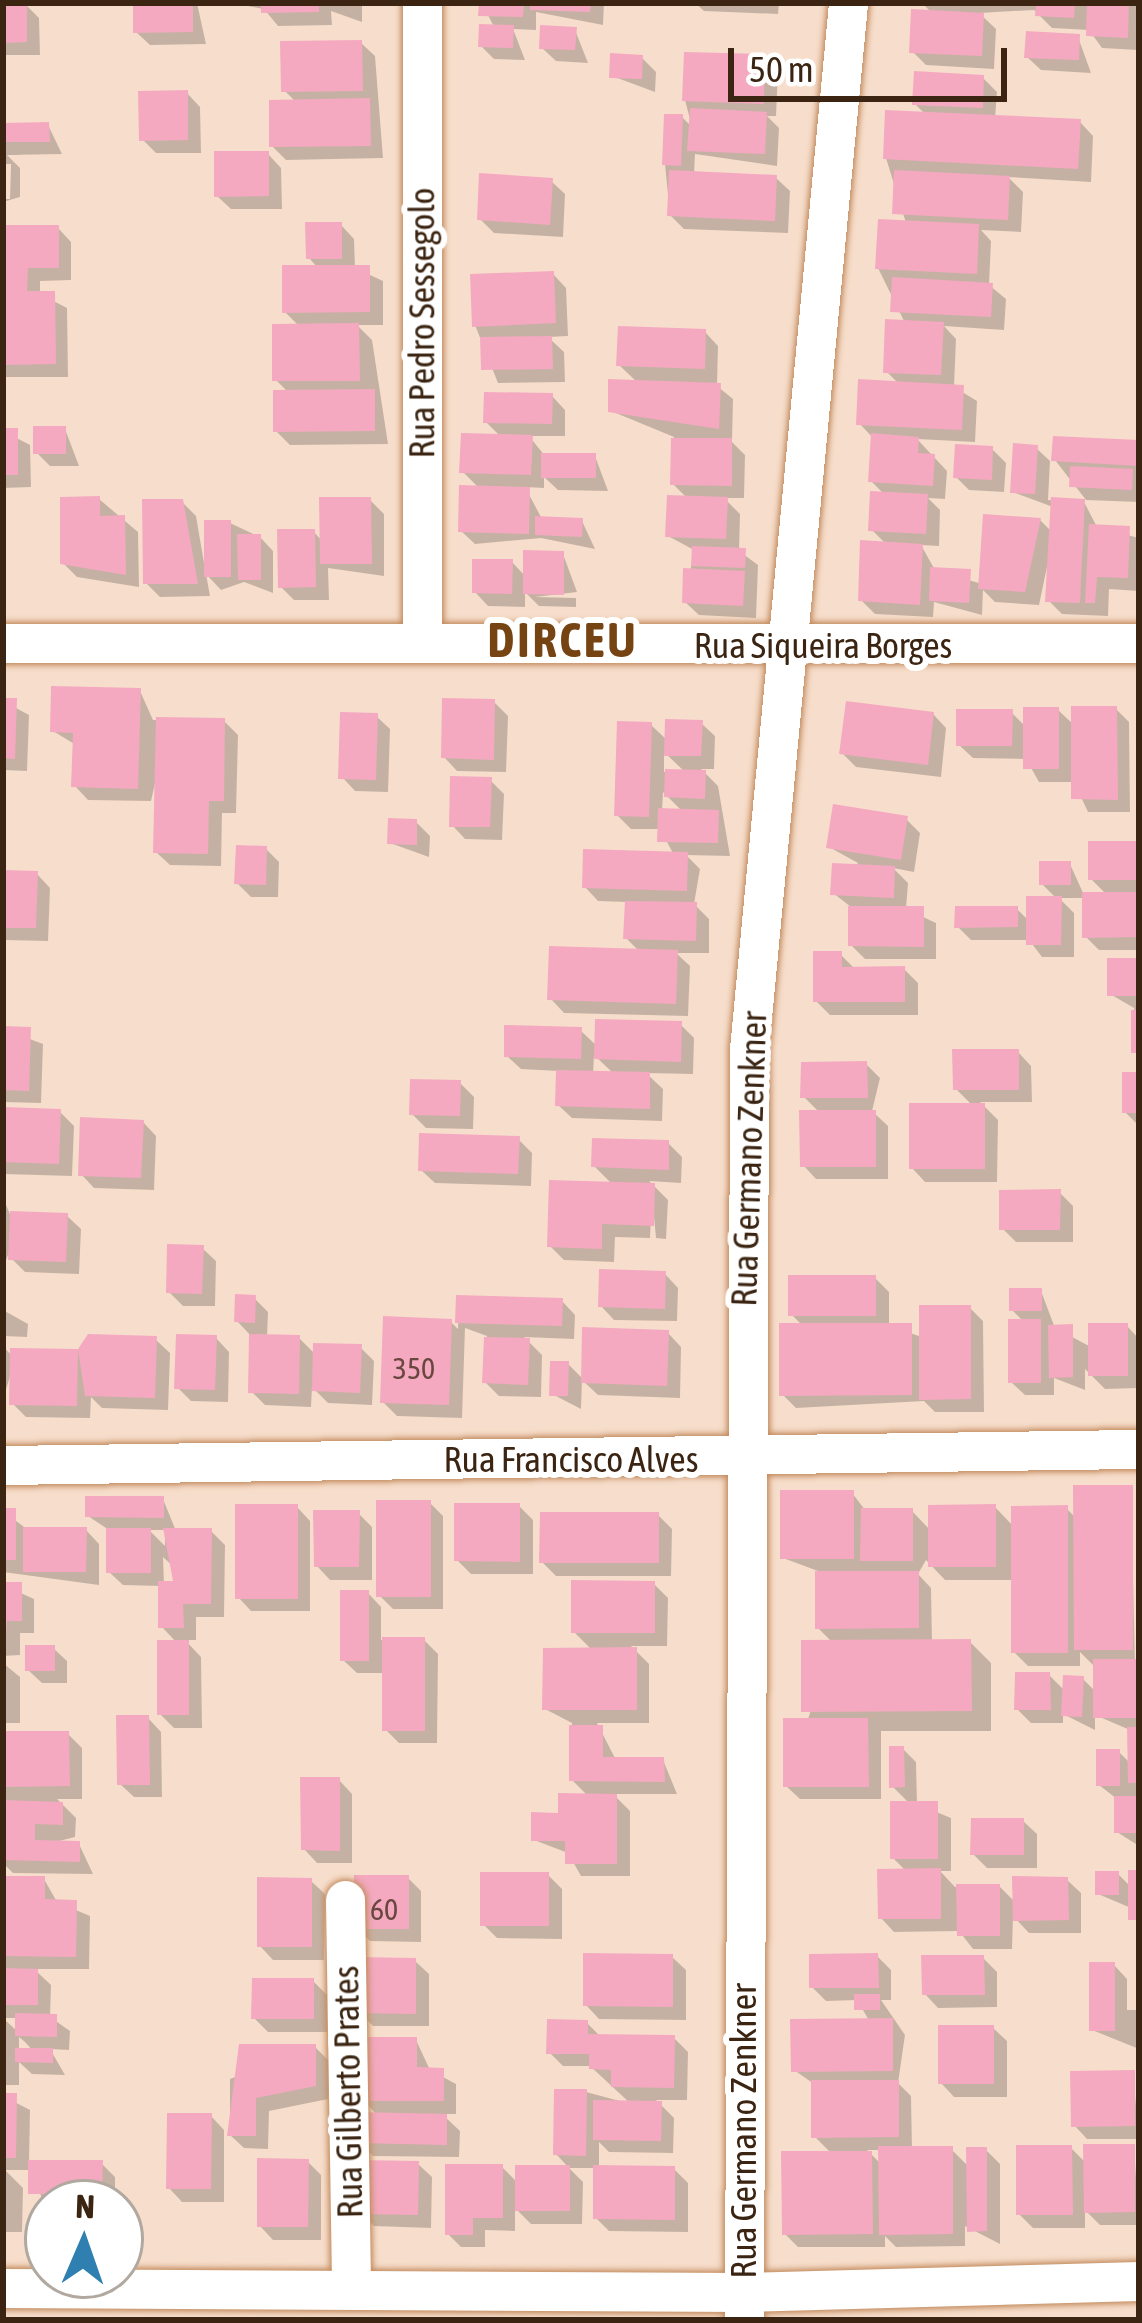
<!DOCTYPE html>
<html>
<head>
<meta charset="utf-8">
<style>
  body { margin:0 }
  #map { position:relative; width:1142px; height:2323px; overflow:hidden; background:#f7decc; font-family:"Asap Condensed",sans-serif }
  div>[style] { position:absolute }
  [style*='--x'] { left:calc(var(--x)*1px); top:calc(var(--y)*1px); width:calc(var(--w)*1px); rotate:calc(var(--a)*1deg) }
  .shadow>* { inset:0; background:#0003 }
  .building>* { inset:0; background:#f4a9c0 }
  .roads { filter:drop-shadow(0 0 3px #c28a5c) drop-shadow(0 0 3px #c28a5c) }
  .minor>* { height:39px; margin:-19.5px; padding:0 19.5px; transform-origin:19.5px; border-radius:19.5px; background:#fff }
  span { translate:-50% -50%; white-space:nowrap; text-align:center; line-height:1.15; -webkit-text-stroke:12px #fff; paint-order:stroke }
  .number-label { font-size:30px; color:#69463e }
  .number-label span { -webkit-text-stroke-width:0 }
  .street-label { font-size:36px; color:#3b2512 }
  .district-label { font-size:48px; color:#764413; font-weight:700; letter-spacing:3px }
  .frame { position:absolute; inset:0; border:6px solid #3b2512; pointer-events:none }
  .north { position:absolute; left:24px; top:2179px; width:120px; height:120px; box-sizing:border-box; background:#fff; border:3px solid #b1a8a0; border-radius:50%; rotate:2deg; font-size:33px; font-weight:700; line-height:48px; text-align:center; color:#3b2512 }
  .north::after { content:''; display:block; margin:auto; width:42px; height:54px; background:#2f80b1; clip-path:polygon(50% 0,100% 100%,50% 72%,0 100%) }
  .scale { position:absolute; left:728px; top:48px; width:279px; height:54px; box-sizing:border-box; border:6px solid #3b2512; border-top:0; padding-left:15px; font-size:36px; line-height:42px; white-space:nowrap; color:#3b2512; -webkit-text-stroke:9px #fff; paint-order:stroke }
</style>
</head>
<body>
<div id="map">
  <div class="shadow">
    <i style="clip-path:polygon(101px 3px,197px 3px,206px 44px,150px 45px,136px 32px,136px 4px)"></i>
    <i style="clip-path:polygon(231px 3px,362px 3px,362px 22px,331px 11px,332px 25px,278px 26px,264px 9px)"></i>
    <i style="clip-path:polygon(482px 3px,604px 3px,603px 25px,536px 12px,536px 30px,513px 29px,525px 60px,494px 59px,481px 46px,494px 27px)"></i>
    <i style="clip-path:polygon(695px 3px,779px 3px,778px 14px,704px 11px)"></i>
    <i style="clip-path:polygon(922px 3px,1139px 3px,1139px 65px,1138px 50px,1102px 48px,1089px 30px,1052px 28px,1034px 10px,979px 13px,996px 29px,994px 69px,926px 65px,912px 51px,932px 13px)"></i>
    <i style="clip-path:polygon(25px 4px,39px 18px,40px 55px,3px 55px,3px 5px)"></i>
    <i style="clip-path:polygon(575px 30px,588px 63px,556px 61px,542px 48px)"></i>
    <i style="clip-path:polygon(1078px 37px,1091px 73px,1041px 70px,1027px 57px)"></i>
    <i style="clip-path:polygon(361px 43px,375px 56px,383px 158px,286px 160px,272px 146px,296px 102px,284px 90px)"></i>
    <i style="clip-path:polygon(764px 57px,778px 71px,776px 116px,767px 116px,779px 128px,777px 166px,695px 154px,694px 174px,776px 178px,790px 191px,788px 233px,684px 229px,670px 215px,665px 164px,682px 117px,692px 127px,685px 100px)"></i>
    <i style="clip-path:polygon(642px 58px,656px 72px,655px 92px,612px 76px)"></i>
    <i style="clip-path:polygon(983px 78px,997px 92px,995px 118px,1080px 122px,1093px 136px,1091px 182px,1008px 177px,1023px 192px,1021px 232px,981px 230px,991px 241px,989px 285px,1006px 299px,1004px 330px,944px 326px,956px 339px,954px 387px,977px 401px,975px 442px,917px 439px,947px 471px,945px 499px,928px 498px,940px 510px,939px 546px,921px 545px,935px 570px,982px 584px,1040px 520px,1052px 532px,1053px 507px,1013px 492px,1036px 448px,1050px 461px,1048px 500px,1084px 502px,1097px 527px,1139px 538px,1139px 591px,1109px 589px,1108px 616px,1062px 614px,1048px 600px,1047px 567px,1039px 605px,995px 602px,983px 590px,982px 615px,934px 602px,933px 617px,875px 614px,861px 600px,887px 545px,872px 530px,885px 495px,871px 481px,874px 439px,859px 423px,899px 384px,886px 371px,905px 323px,878px 268px,906px 223px,886px 158px,926px 115px,915px 104px)"></i>
    <i style="clip-path:polygon(187px 93px,200px 107px,201px 153px,156px 153px,142px 139px)"></i>
    <i style="clip-path:polygon(evenodd,48px 125px,62px 154px,7px 155px,20px 168px,20px 197px,3px 202px,3px 126px,48px 125px,5px 164px,11px 164px,10px 199px,4px 199px,5px 164px)"></i>
    <i style="clip-path:polygon(268px 154px,281px 168px,282px 209px,231px 209px,217px 196px)"></i>
    <i style="clip-path:polygon(551px 181px,565px 194px,563px 237px,494px 233px,480px 219px)"></i>
    <i style="clip-path:polygon(341px 225px,354px 239px,355px 268px,383px 281px,383px 325px,357px 325px,372px 340px,388px 444px,290px 445px,276px 431px,289px 393px,275px 379px,300px 327px,285px 312px,318px 268px,309px 258px)"></i>
    <i style="clip-path:polygon(3px 228px,58px 228px,71px 242px,71px 280px,40px 281px,40px 294px,67px 308px,68px 377px,3px 377px)"></i>
    <i style="clip-path:polygon(553px 274px,566px 288px,568px 336px,548px 337px,564px 352px,565px 382px,498px 383px,475px 325px)"></i>
    <i style="clip-path:polygon(705px 332px,718px 346px,717px 386px,733px 399px,732px 442px,745px 455px,744px 498px,724px 498px,740px 514px,739px 551px,758px 565px,756px 618px,699px 615px,685px 602px,694px 550px,668px 536px,688px 499px,673px 484px,674px 437px,611px 411px,638px 383px,619px 365px)"></i>
    <i style="clip-path:polygon(552px 396px,565px 410px,565px 436px,529px 436px,545px 456px,595px 456px,608px 491px,558px 490px,544px 477px,544px 488px,525px 487px,542px 519px,582px 521px,595px 549px,541px 538px,475px 544px,461px 531px,480px 489px,463px 472px,501px 437px,486px 422px)"></i>
    <i style="clip-path:polygon(65px 429px,79px 466px,50px 466px,36px 452px)"></i>
    <i style="clip-path:polygon(3px 431px,30px 445px,31px 487px,3px 488px)"></i>
    <i style="clip-path:polygon(1139px 443px,1139px 502px,1086px 500px,1055px 460px)"></i>
    <i style="clip-path:polygon(992px 449px,1006px 463px,1004px 492px,969px 490px,956px 477px)"></i>
    <i style="clip-path:polygon(99px 499px,138px 532px,139px 587px,77px 577px,63px 563px)"></i>
    <i style="clip-path:polygon(370px 500px,384px 514px,384px 576px,328px 568px,329px 600px,294px 600px,281px 587px,314px 532px,322px 541px)"></i>
    <i style="clip-path:polygon(182px 502px,196px 516px,204px 563px,230px 523px,260px 537px,273px 551px,273px 593px,244px 582px,221px 590px,206px 574px,210px 596px,160px 597px,146px 583px)"></i>
    <i style="clip-path:polygon(563px 554px,577px 592px,535px 597px,576px 598px,576px 607px,539px 606px,525px 592px,525px 607px,488px 606px,475px 592px,512px 562px,526px 577px)"></i>
    <i style="clip-path:polygon(140px 691px,153px 720px,224px 721px,238px 735px,236px 813px,222px 813px,221px 866px,170px 865px,156px 852px,158px 770px,151px 801px,88px 800px,75px 786px,76px 745px,53px 731px)"></i>
    <i style="clip-path:polygon(3px 701px,29px 715px,27px 771px,3px 770px)"></i>
    <i style="clip-path:polygon(494px 702px,508px 716px,506px 772px,457px 771px,444px 757px)"></i>
    <i style="clip-path:polygon(1116px 709px,1129px 722px,1130px 812px,1088px 812px,1074px 782px,1039px 782px,1026px 759px,973px 758px,959px 745px,1011px 712px,1026px 727px,1058px 710px,1074px 725px)"></i>
    <i style="clip-path:polygon(933px 714px,946px 728px,941px 777px,856px 767px,842px 753px)"></i>
    <i style="clip-path:polygon(376px 716px,390px 729px,388px 792px,355px 791px,342px 777px)"></i>
    <i style="clip-path:polygon(evenodd,701px 723px,715px 736px,714px 769px,701px 769px,718px 786px,730px 856px,686px 855px,700px 869px,694px 904px,709px 919px,709px 953px,676px 953px,690px 966px,688px 1016px,564px 1013px,551px 999px,640px 952px,626px 938px,627px 902px,598px 901px,585px 887px,674px 855px,660px 829px,631px 829px,617px 815px,651px 725px,668px 741px,701px 723px,664px 752px,685px 772px,664px 772px,664px 752px,701px 723px,663px 792px,683px 812px,662px 812px,663px 792px)"></i>
    <i style="clip-path:polygon(490px 780px,504px 794px,502px 840px,465px 839px,452px 825px)"></i>
    <i style="clip-path:polygon(906px 819px,920px 833px,914px 872px,893px 868px,908px 883px,906px 909px,936px 923px,936px 959px,865px 959px,851px 945px,851px 907px,833px 893px,858px 863px,829px 847px)"></i>
    <i style="clip-path:polygon(416px 822px,430px 836px,429px 857px,390px 843px)"></i>
    <i style="clip-path:polygon(1139px 844px,1139px 950px,1099px 950px,1085px 936px,1085px 898px,1059px 898px,1074px 913px,1074px 957px,1042px 957px,1029px 940px,971px 940px,957px 926px,1017px 909px,1029px 921px,1057px 899px,1042px 884px,1070px 864px,1084px 895px,1107px 895px,1091px 879px)"></i>
    <i style="clip-path:polygon(266px 849px,279px 862px,278px 897px,251px 897px,237px 883px)"></i>
    <i style="clip-path:polygon(3px 873px,37px 874px,50px 888px,48px 941px,3px 940px)"></i>
    <i style="clip-path:polygon(840px 954px,856px 970px,904px 969px,918px 983px,918px 1015px,830px 1015px,816px 1001px)"></i>
    <i style="clip-path:polygon(1139px 961px,1139px 1057px,1134px 1008px,1110px 994px)"></i>
    <i style="clip-path:polygon(evenodd,680px 1024px,694px 1038px,693px 1074px,646px 1073px,663px 1089px,662px 1121px,572px 1118px,558px 1105px,559px 1071px,521px 1069px,507px 1056px,580px 1030px,598px 1047px,680px 1024px,594px 1055px,614px 1074px,593px 1074px,594px 1055px)"></i>
    <i style="clip-path:polygon(3px 1029px,43px 1044px,41px 1103px,3px 1102px)"></i>
    <i style="clip-path:polygon(1018px 1052px,1031px 1066px,1032px 1102px,980px 1102px,998px 1120px,997px 1182px,925px 1182px,912px 1168px,973px 1106px,956px 1089px)"></i>
    <i style="clip-path:polygon(866px 1064px,880px 1078px,872px 1111px,888px 1126px,888px 1179px,816px 1179px,803px 1165px,820px 1113px,803px 1096px)"></i>
    <i style="clip-path:polygon(1139px 1075px,1139px 1126px,1125px 1112px)"></i>
    <i style="clip-path:polygon(460px 1083px,474px 1097px,473px 1129px,426px 1128px,412px 1114px)"></i>
    <i style="clip-path:polygon(3px 1110px,60px 1112px,74px 1126px,72px 1176px,3px 1174px)"></i>
    <i style="clip-path:polygon(143px 1122px,156px 1136px,154px 1190px,94px 1188px,81px 1174px)"></i>
    <i style="clip-path:polygon(518px 1139px,532px 1153px,531px 1186px,435px 1183px,421px 1170px)"></i>
    <i style="clip-path:polygon(668px 1143px,682px 1157px,681px 1183px,649px 1181px,668px 1200px,666px 1239px,656px 1238px,652px 1195px,650px 1238px,615px 1237px,614px 1262px,564px 1260px,550px 1246px,613px 1185px,594px 1166px)"></i>
    <i style="clip-path:polygon(1059px 1192px,1073px 1206px,1073px 1242px,1016px 1242px,1002px 1228px)"></i>
    <i style="clip-path:polygon(3px 1198px,10px 1214px,67px 1216px,81px 1229px,79px 1274px,25px 1272px,8px 1255px,3px 1268px)"></i>
    <i style="clip-path:polygon(202px 1248px,216px 1261px,215px 1306px,183px 1306px,169px 1292px)"></i>
    <i style="clip-path:polygon(665px 1274px,678px 1288px,677px 1321px,614px 1320px,601px 1306px)"></i>
    <i style="clip-path:polygon(875px 1278px,889px 1292px,889px 1326px,922px 1337px,970px 1308px,983px 1321px,984px 1412px,935px 1412px,924px 1401px,796px 1408px,782px 1394px,803px 1326px,791px 1314px)"></i>
    <i style="clip-path:polygon(1041px 1291px,1055px 1328px,1091px 1347px,1127px 1326px,1139px 1339px,1139px 1388px,1105px 1389px,1085px 1369px,1085px 1390px,1054px 1378px,1054px 1395px,1025px 1395px,1011px 1382px,1024px 1322px,1012px 1310px)"></i>
    <i style="clip-path:polygon(254px 1298px,268px 1312px,267px 1338px,299px 1338px,316px 1355px,360px 1347px,374px 1361px,372px 1405px,328px 1403px,312px 1387px,311px 1407px,265px 1405px,251px 1391px,252px 1337px,237px 1321px)"></i>
    <i style="clip-path:polygon(459px 1298px,562px 1301px,575px 1315px,574px 1339px,524px 1337px,542px 1355px,541px 1397px,499px 1396px,485px 1382px,487px 1336px,465px 1328px,462px 1418px,397px 1416px,383px 1402px,451px 1322px,458px 1329px)"></i>
    <i style="clip-path:polygon(3px 1310px,28px 1324px,27px 1337px,3px 1336px)"></i>
    <i style="clip-path:polygon(668px 1333px,681px 1347px,680px 1398px,598px 1395px,582px 1380px,581px 1409px,552px 1394px,568px 1364px,584px 1380px)"></i>
    <i style="clip-path:polygon(216px 1338px,229px 1352px,228px 1402px,191px 1401px,177px 1387px)"></i>
    <i style="clip-path:polygon(156px 1340px,170px 1353px,168px 1410px,102px 1408px,91px 1397px,90px 1418px,26px 1417px,12px 1403px,13px 1366px,3px 1400px,3px 1346px,13px 1357px)"></i>
    <i style="clip-path:polygon(1131px 1488px,1139px 1846px,1117px 1832px,1117px 1799px,1099px 1785px,1119px 1752px,1131px 1764px,1130px 1730px,1095px 1715px,1095px 1730px,1063px 1714px,1063px 1723px,1031px 1723px,1017px 1709px,1049px 1675px,1065px 1691px,1082px 1678px,1096px 1692px,1096px 1668px,1080px 1652px,1080px 1666px,1028px 1666px,1014px 1652px,1014px 1580px,945px 1580px,926px 1560px,918px 1574px,931px 1588px,932px 1642px,970px 1642px,991px 1663px,991px 1731px,881px 1731px,881px 1799px,800px 1799px,786px 1786px,833px 1643px,818px 1628px,818px 1571px,783px 1558px,852px 1493px,866px 1511px,912px 1511px,931px 1531px,995px 1507px,1014px 1527px,1066px 1508px,1076px 1518px)"></i>
    <i style="clip-path:polygon(evenodd,163px 1499px,176px 1531px,211px 1531px,225px 1545px,224px 1617px,196px 1617px,196px 1640px,185px 1640px,201px 1657px,202px 1728px,174px 1728px,160px 1714px,177px 1643px,161px 1626px,161px 1586px,123px 1585px,109px 1572px,109px 1530px,88px 1516px,163px 1499px,149px 1530px,165px 1530px,165px 1546px,149px 1530px,163px 1499px,163px 1557px,176px 1569px,176px 1584px,164px 1584px,163px 1557px)"></i>
    <i style="clip-path:polygon(430px 1503px,443px 1516px,443px 1609px,393px 1609px,379px 1595px)"></i>
    <i style="clip-path:polygon(519px 1506px,533px 1520px,533px 1574px,471px 1574px,457px 1560px)"></i>
    <i style="clip-path:polygon(297px 1507px,310px 1521px,310px 1611px,251px 1611px,238px 1597px)"></i>
    <i style="clip-path:polygon(3px 1511px,28px 1530px,86px 1530px,99px 1544px,99px 1585px,3px 1572px)"></i>
    <i style="clip-path:polygon(358px 1513px,372px 1527px,372px 1580px,330px 1580px,317px 1566px)"></i>
    <i style="clip-path:polygon(658px 1515px,672px 1529px,671px 1576px,556px 1576px,542px 1562px)"></i>
    <i style="clip-path:polygon(654px 1584px,668px 1598px,667px 1646px,631px 1646px,649px 1664px,649px 1723px,597px 1723px,616px 1760px,663px 1760px,677px 1794px,613px 1794px,630px 1811px,630px 1876px,581px 1876px,568px 1853px,534px 1840px,589px 1797px,572px 1780px,572px 1723px,545px 1709px,593px 1651px,574px 1632px)"></i>
    <i style="clip-path:polygon(3px 1585px,34px 1599px,34px 1633px,20px 1633px,20px 1655px,3px 1656px)"></i>
    <i style="clip-path:polygon(368px 1593px,381px 1607px,381px 1640px,424px 1640px,438px 1654px,437px 1743px,399px 1743px,385px 1729px,385px 1673px,357px 1673px,343px 1660px)"></i>
    <i style="clip-path:polygon(53px 1648px,67px 1661px,67px 1683px,42px 1683px,28px 1670px)"></i>
    <i style="clip-path:polygon(3px 1663px,20px 1677px,20px 1723px,3px 1723px)"></i>
    <i style="clip-path:polygon(148px 1718px,161px 1732px,162px 1797px,134px 1797px,120px 1784px)"></i>
    <i style="clip-path:polygon(3px 1734px,68px 1734px,82px 1748px,82px 1799px,57px 1799px,76px 1818px,75px 1837px,47px 1844px,79px 1844px,93px 1874px,13px 1873px,3px 1863px)"></i>
    <i style="clip-path:polygon(903px 1749px,916px 1762px,917px 1804px,951px 1818px,951px 1871px,940px 1871px,955px 1887px,999px 1886px,1016px 1903px,1067px 1880px,1081px 1893px,1081px 1933px,1029px 1933px,1013px 1916px,1012px 1949px,973px 1949px,959px 1931px,894px 1932px,881px 1918px,907px 1872px,893px 1858px,910px 1804px,892px 1786px)"></i>
    <i style="clip-path:polygon(339px 1780px,352px 1794px,352px 1863px,317px 1863px,304px 1849px)"></i>
    <i style="clip-path:polygon(1023px 1821px,1037px 1834px,1037px 1868px,987px 1868px,973px 1854px)"></i>
    <i style="clip-path:polygon(1139px 1873px,1139px 1926px,1131px 1908px,1098px 1894px,1118px 1874px,1131px 1887px)"></i>
    <i style="clip-path:polygon(548px 1875px,562px 1889px,562px 1939px,497px 1938px,483px 1924px)"></i>
    <i style="clip-path:polygon(408px 1878px,421px 1891px,421px 1942px,370px 1941px,356px 1928px)"></i>
    <i style="clip-path:polygon(evenodd,3px 1879px,44px 1879px,57px 1902px,90px 1916px,89px 1969px,34px 1969px,51px 1985px,50px 2017px,70px 2031px,69px 2050px,50px 2049px,65px 2075px,32px 2074px,19px 2062px,19px 2085px,3px 2085px,3px 1879px,3px 2018px,18px 2018px,18px 2032px,3px 2018px,3px 1879px,19px 2037px,25px 2042px,33px 2051px,19px 2051px,19px 2037px)"></i>
    <i style="clip-path:polygon(311px 1881px,325px 1894px,324px 1960px,273px 1960px,260px 1946px)"></i>
    <i style="clip-path:polygon(evenodd,877px 1956px,891px 1970px,891px 2000px,881px 2000px,905px 2035px,898px 2083px,911px 2096px,912px 2149px,951px 2149px,969px 2167px,986px 2150px,1000px 2164px,1000px 2244px,965px 2226px,965px 2246px,896px 2247px,885px 2236px,885px 2247px,798px 2247px,785px 2234px,832px 2154px,814px 2136px,814px 2084px,794px 2070px,870px 2022px,857px 2000px,826px 2001px,812px 1987px,877px 1956px,867px 2150px,881px 2150px,882px 2165px,867px 2150px)"></i>
    <i style="clip-path:polygon(672px 1957px,686px 1970px,686px 2020px,599px 2019px,586px 2005px)"></i>
    <i style="clip-path:polygon(983px 1958px,997px 1972px,997px 2007px,938px 2008px,925px 1994px)"></i>
    <i style="clip-path:polygon(415px 1961px,429px 1974px,429px 2026px,373px 2026px,359px 2012px)"></i>
    <i style="clip-path:polygon(1114px 1965px,1127px 1979px,1127px 2010px,1139px 2010px,1139px 2049px,1092px 2030px)"></i>
    <i style="clip-path:polygon(313px 1981px,327px 1995px,327px 2032px,268px 2032px,254px 2018px)"></i>
    <i style="clip-path:polygon(587px 2023px,601px 2037px,674px 2038px,688px 2052px,687px 2100px,656px 2100px,674px 2118px,673px 2153px,609px 2152px,599px 2142px,599px 2168px,674px 2169px,688px 2183px,688px 2232px,609px 2231px,596px 2218px,596px 2168px,569px 2168px,556px 2154px,586px 2092px,631px 2104px,590px 2066px,563px 2066px,549px 2052px)"></i>
    <i style="clip-path:polygon(993px 2028px,1007px 2041px,1007px 2097px,954px 2097px,941px 2083px)"></i>
    <i style="clip-path:polygon(416px 2040px,430px 2070px,456px 2084px,456px 2114px,442px 2114px,460px 2131px,459px 2157px,373px 2156px,359px 2142px,378px 2116px,362px 2099px)"></i>
    <i style="clip-path:polygon(315px 2047px,329px 2061px,328px 2099px,269px 2111px,268px 2149px,244px 2148px,230px 2135px,230px 2079px)"></i>
    <i style="clip-path:polygon(1133px 2073px,1139px 2139px,1087px 2139px,1074px 2125px)"></i>
    <i style="clip-path:polygon(3px 2096px,30px 2110px,29px 2163px,101px 2163px,115px 2177px,115px 2203px,45px 2206px,31px 2170px,5px 2170px,23px 2188px,22px 2232px,3px 2232px)"></i>
    <i style="clip-path:polygon(211px 2116px,224px 2130px,224px 2202px,182px 2202px,169px 2188px)"></i>
    <i style="clip-path:polygon(1134px 2147px,1139px 2225px,1100px 2225px,1085px 2210px,1085px 2228px,1033px 2228px,1019px 2214px,1071px 2148px,1086px 2163px)"></i>
    <i style="clip-path:polygon(308px 2162px,321px 2175px,321px 2240px,273px 2240px,260px 2226px)"></i>
    <i style="clip-path:polygon(418px 2164px,432px 2177px,431px 2228px,374px 2226px,360px 2213px)"></i>
    <i style="clip-path:polygon(502px 2167px,518px 2183px,569px 2168px,583px 2182px,582px 2224px,531px 2224px,515px 2208px,515px 2231px,485px 2230px,485px 2247px,461px 2247px,448px 2234px)"></i>
  </div>
  <div class="building">
    <i style="clip-path:polygon(3px 3px,27px 3px,27px 42px,3px 43px)"></i>
    <i style="clip-path:polygon(133px 3px,193px 3px,193px 32px,133px 33px)"></i>
    <i style="clip-path:polygon(261px 3px,319px 3px,319px 12px,261px 13px)"></i>
    <i style="clip-path:polygon(479px 3px,524px 3px,523px 17px,478px 16px)"></i>
    <i style="clip-path:polygon(530px 3px,591px 3px,590px 12px,530px 10px)"></i>
    <i style="clip-path:polygon(1036px 3px,1075px 3px,1074px 18px,1035px 16px)"></i>
    <i style="clip-path:polygon(1087px 3px,1129px 3px,1128px 38px,1086px 36px)"></i>
    <i style="clip-path:polygon(911px 9px,984px 13px,982px 56px,909px 53px)"></i>
    <i style="clip-path:polygon(479px 24px,514px 25px,513px 48px,478px 47px)"></i>
    <i style="clip-path:polygon(540px 25px,577px 27px,575px 50px,539px 49px)"></i>
    <i style="clip-path:polygon(1026px 31px,1080px 34px,1079px 60px,1024px 58px)"></i>
    <i style="clip-path:polygon(362px 40px,363px 91px,281px 92px,280px 41px)"></i>
    <i style="clip-path:polygon(684px 52px,765px 54px,764px 104px,682px 101px)"></i>
    <i style="clip-path:polygon(610px 53px,643px 55px,642px 79px,609px 78px)"></i>
    <i style="clip-path:polygon(914px 71px,984px 75px,983px 108px,912px 105px)"></i>
    <i style="clip-path:polygon(188px 90px,188px 140px,139px 141px,138px 91px)"></i>
    <i style="clip-path:polygon(370px 98px,371px 146px,269px 147px,269px 100px)"></i>
    <i style="clip-path:polygon(690px 108px,767px 112px,765px 154px,687px 151px)"></i>
    <i style="clip-path:polygon(885px 110px,1081px 119px,1078px 169px,883px 159px)"></i>
    <i style="clip-path:polygon(664px 114px,683px 114px,681px 166px,662px 165px)"></i>
    <i style="clip-path:polygon(49px 122px,50px 142px,3px 142px,3px 123px)"></i>
    <i style="clip-path:polygon(214px 151px,269px 151px,269px 196px,214px 197px)"></i>
    <i style="clip-path:polygon(669px 170px,777px 175px,775px 221px,667px 216px)"></i>
    <i style="clip-path:polygon(894px 170px,1010px 176px,1008px 220px,892px 214px)"></i>
    <i style="clip-path:polygon(479px 173px,553px 178px,550px 225px,477px 220px)"></i>
    <i style="clip-path:polygon(878px 219px,979px 224px,977px 274px,875px 269px)"></i>
    <i style="clip-path:polygon(305px 222px,342px 222px,342px 259px,306px 259px)"></i>
    <i style="clip-path:polygon(3px 225px,59px 225px,59px 268px,28px 268px,27px 291px,55px 291px,56px 364px,3px 365px)"></i>
    <i style="clip-path:polygon(282px 265px,370px 265px,370px 312px,282px 313px)"></i>
    <i style="clip-path:polygon(554px 271px,556px 323px,472px 327px,470px 274px)"></i>
    <i style="clip-path:polygon(892px 277px,993px 283px,991px 317px,890px 312px)"></i>
    <i style="clip-path:polygon(885px 319px,944px 322px,941px 375px,883px 373px)"></i>
    <i style="clip-path:polygon(359px 323px,360px 381px,272px 381px,272px 324px)"></i>
    <i style="clip-path:polygon(618px 326px,706px 329px,705px 369px,616px 366px)"></i>
    <i style="clip-path:polygon(552px 336px,553px 369px,481px 370px,480px 337px)"></i>
    <i style="clip-path:polygon(608px 379px,721px 383px,719px 429px,608px 412px)"></i>
    <i style="clip-path:polygon(858px 379px,964px 385px,962px 430px,856px 425px)"></i>
    <i style="clip-path:polygon(375px 389px,375px 431px,273px 432px,273px 390px)"></i>
    <i style="clip-path:polygon(484px 392px,553px 393px,552px 424px,483px 423px)"></i>
    <i style="clip-path:polygon(33px 426px,66px 426px,66px 454px,33px 454px)"></i>
    <i style="clip-path:polygon(3px 428px,18px 428px,18px 475px,3px 475px)"></i>
    <i style="clip-path:polygon(461px 433px,533px 435px,531px 475px,459px 473px)"></i>
    <i style="clip-path:polygon(871px 433px,919px 437px,918px 453px,935px 454px,933px 486px,868px 482px)"></i>
    <i style="clip-path:polygon(1053px 436px,1139px 440px,1139px 466px,1051px 461px)"></i>
    <i style="clip-path:polygon(671px 438px,732px 438px,732px 486px,670px 485px)"></i>
    <i style="clip-path:polygon(1013px 443px,1038px 445px,1035px 494px,1010px 493px)"></i>
    <i style="clip-path:polygon(955px 444px,993px 446px,992px 480px,953px 478px)"></i>
    <i style="clip-path:polygon(541px 453px,596px 453px,596px 478px,541px 478px)"></i>
    <i style="clip-path:polygon(1070px 466px,1133px 469px,1132px 490px,1069px 487px)"></i>
    <i style="clip-path:polygon(459px 485px,530px 487px,529px 534px,458px 532px)"></i>
    <i style="clip-path:polygon(870px 491px,928px 494px,926px 534px,868px 531px)"></i>
    <i style="clip-path:polygon(667px 495px,728px 497px,726px 539px,665px 537px)"></i>
    <i style="clip-path:polygon(100px 496px,100px 516px,125px 515px,126px 575px,60px 564px,60px 497px)"></i>
    <i style="clip-path:polygon(319px 497px,371px 497px,372px 564px,320px 564px)"></i>
    <i style="clip-path:polygon(1051px 497px,1085px 499px,1080px 603px,1045px 602px)"></i>
    <i style="clip-path:polygon(142px 499px,183px 499px,198px 584px,143px 584px)"></i>
    <i style="clip-path:polygon(983px 514px,1041px 518px,1025px 592px,978px 589px)"></i>
    <i style="clip-path:polygon(535px 516px,583px 518px,582px 537px,535px 535px)"></i>
    <i style="clip-path:polygon(204px 520px,231px 520px,231px 577px,204px 577px)"></i>
    <i style="clip-path:polygon(1089px 524px,1130px 526px,1128px 578px,1097px 577px,1095px 603px,1085px 603px)"></i>
    <i style="clip-path:polygon(277px 529px,315px 529px,316px 587px,278px 588px)"></i>
    <i style="clip-path:polygon(237px 534px,261px 534px,261px 580px,238px 580px)"></i>
    <i style="clip-path:polygon(860px 540px,923px 544px,920px 605px,858px 601px)"></i>
    <i style="clip-path:polygon(692px 546px,746px 548px,745px 568px,691px 566px)"></i>
    <i style="clip-path:polygon(523px 550px,564px 551px,564px 595px,523px 594px)"></i>
    <i style="clip-path:polygon(472px 559px,513px 559px,512px 594px,472px 593px)"></i>
    <i style="clip-path:polygon(930px 567px,971px 569px,969px 603px,929px 601px)"></i>
    <i style="clip-path:polygon(683px 568px,745px 571px,743px 606px,682px 603px)"></i>
    <i style="clip-path:polygon(51px 686px,141px 688px,138px 789px,71px 787px,73px 733px,50px 732px)"></i>
    <i style="clip-path:polygon(3px 698px,17px 698px,15px 759px,3px 758px)"></i>
    <i style="clip-path:polygon(442px 698px,495px 699px,494px 760px,441px 758px)"></i>
    <i style="clip-path:polygon(846px 701px,934px 712px,928px 765px,839px 754px)"></i>
    <i style="clip-path:polygon(1071px 706px,1117px 706px,1118px 800px,1071px 799px)"></i>
    <i style="clip-path:polygon(1023px 707px,1059px 707px,1059px 769px,1023px 769px)"></i>
    <i style="clip-path:polygon(956px 709px,1013px 709px,1012px 746px,956px 746px)"></i>
    <i style="clip-path:polygon(340px 712px,378px 713px,376px 780px,338px 779px)"></i>
    <i style="clip-path:polygon(156px 717px,225px 718px,224px 801px,209px 801px,208px 854px,153px 853px)"></i>
    <i style="clip-path:polygon(665px 719px,703px 720px,701px 756px,664px 756px)"></i>
    <i style="clip-path:polygon(617px 721px,652px 722px,649px 817px,614px 816px)"></i>
    <i style="clip-path:polygon(665px 769px,706px 770px,705px 799px,664px 797px)"></i>
    <i style="clip-path:polygon(450px 776px,492px 777px,490px 827px,449px 827px)"></i>
    <i style="clip-path:polygon(833px 804px,908px 816px,901px 860px,826px 848px)"></i>
    <i style="clip-path:polygon(658px 808px,719px 810px,718px 843px,657px 842px)"></i>
    <i style="clip-path:polygon(388px 818px,417px 819px,417px 845px,387px 844px)"></i>
    <i style="clip-path:polygon(1088px 841px,1139px 841px,1139px 880px,1088px 880px)"></i>
    <i style="clip-path:polygon(236px 845px,267px 846px,266px 885px,234px 884px)"></i>
    <i style="clip-path:polygon(583px 849px,688px 852px,687px 891px,582px 888px)"></i>
    <i style="clip-path:polygon(1039px 861px,1071px 861px,1071px 885px,1039px 885px)"></i>
    <i style="clip-path:polygon(832px 863px,895px 866px,894px 898px,830px 895px)"></i>
    <i style="clip-path:polygon(3px 870px,38px 871px,36px 928px,3px 928px)"></i>
    <i style="clip-path:polygon(1082px 892px,1139px 892px,1139px 937px,1082px 938px)"></i>
    <i style="clip-path:polygon(1026px 896px,1062px 896px,1061px 945px,1026px 945px)"></i>
    <i style="clip-path:polygon(625px 901px,697px 902px,696px 941px,623px 939px)"></i>
    <i style="clip-path:polygon(848px 906px,924px 906px,924px 947px,848px 946px)"></i>
    <i style="clip-path:polygon(955px 906px,1018px 906px,1018px 927px,954px 928px)"></i>
    <i style="clip-path:polygon(549px 946px,678px 950px,676px 1004px,547px 1000px)"></i>
    <i style="clip-path:polygon(813px 951px,842px 951px,842px 967px,905px 966px,905px 1002px,813px 1002px)"></i>
    <i style="clip-path:polygon(1107px 958px,1139px 958px,1139px 996px,1107px 996px)"></i>
    <i style="clip-path:polygon(1131px 1010px,1139px 1010px,1139px 1053px,1131px 1053px)"></i>
    <i style="clip-path:polygon(595px 1019px,682px 1021px,681px 1062px,594px 1059px)"></i>
    <i style="clip-path:polygon(504px 1025px,582px 1027px,581px 1059px,504px 1057px)"></i>
    <i style="clip-path:polygon(3px 1026px,31px 1027px,29px 1091px,3px 1090px)"></i>
    <i style="clip-path:polygon(952px 1049px,1019px 1049px,1019px 1090px,953px 1090px)"></i>
    <i style="clip-path:polygon(867px 1061px,868px 1098px,800px 1098px,801px 1062px)"></i>
    <i style="clip-path:polygon(556px 1070px,650px 1072px,650px 1109px,555px 1106px)"></i>
    <i style="clip-path:polygon(1122px 1072px,1139px 1072px,1139px 1113px,1122px 1113px)"></i>
    <i style="clip-path:polygon(410px 1079px,461px 1080px,460px 1116px,409px 1115px)"></i>
    <i style="clip-path:polygon(909px 1103px,985px 1103px,985px 1169px,909px 1169px)"></i>
    <i style="clip-path:polygon(3px 1107px,61px 1109px,59px 1164px,3px 1162px)"></i>
    <i style="clip-path:polygon(799px 1110px,876px 1110px,876px 1167px,800px 1167px)"></i>
    <i style="clip-path:polygon(80px 1117px,144px 1120px,141px 1178px,78px 1176px)"></i>
    <i style="clip-path:polygon(419px 1133px,520px 1136px,518px 1174px,418px 1171px)"></i>
    <i style="clip-path:polygon(592px 1138px,669px 1140px,669px 1170px,591px 1167px)"></i>
    <i style="clip-path:polygon(549px 1180px,655px 1183px,654px 1226px,602px 1224px,602px 1249px,547px 1247px)"></i>
    <i style="clip-path:polygon(1061px 1189px,1060px 1230px,999px 1230px,999px 1190px)"></i>
    <i style="clip-path:polygon(10px 1211px,68px 1213px,66px 1262px,8px 1260px)"></i>
    <i style="clip-path:polygon(167px 1244px,204px 1245px,202px 1294px,166px 1293px)"></i>
    <i style="clip-path:polygon(599px 1269px,666px 1271px,665px 1309px,598px 1307px)"></i>
    <i style="clip-path:polygon(788px 1275px,876px 1275px,876px 1316px,788px 1316px)"></i>
    <i style="clip-path:polygon(1009px 1288px,1042px 1288px,1042px 1311px,1009px 1311px)"></i>
    <i style="clip-path:polygon(235px 1294px,256px 1295px,255px 1323px,234px 1322px)"></i>
    <i style="clip-path:polygon(456px 1295px,563px 1298px,562px 1326px,455px 1323px)"></i>
    <i style="clip-path:polygon(919px 1305px,971px 1305px,971px 1399px,919px 1400px)"></i>
    <i style="clip-path:polygon(383px 1316px,452px 1319px,449px 1405px,380px 1403px)"></i>
    <i style="clip-path:polygon(1008px 1319px,1041px 1319px,1041px 1383px,1008px 1383px)"></i>
    <i style="clip-path:polygon(779px 1323px,912px 1323px,912px 1395px,779px 1396px)"></i>
    <i style="clip-path:polygon(1088px 1323px,1128px 1323px,1128px 1376px,1088px 1376px)"></i>
    <i style="clip-path:polygon(1073px 1324px,1073px 1377px,1049px 1378px,1048px 1325px)"></i>
    <i style="clip-path:polygon(582px 1327px,669px 1330px,667px 1386px,581px 1383px)"></i>
    <i style="clip-path:polygon(88px 1334px,157px 1336px,155px 1398px,85px 1396px,78px 1349px)"></i>
    <i style="clip-path:polygon(176px 1334px,217px 1335px,215px 1390px,174px 1389px)"></i>
    <i style="clip-path:polygon(249px 1334px,300px 1335px,299px 1394px,248px 1393px)"></i>
    <i style="clip-path:polygon(484px 1337px,530px 1338px,528px 1385px,482px 1383px)"></i>
    <i style="clip-path:polygon(313px 1343px,362px 1344px,360px 1393px,312px 1391px)"></i>
    <i style="clip-path:polygon(10px 1348px,78px 1349px,77px 1406px,9px 1405px)"></i>
    <i style="clip-path:polygon(550px 1361px,569px 1361px,568px 1396px,549px 1396px)"></i>
    <i style="clip-path:polygon(1073px 1485px,1133px 1485px,1133px 1650px,1074px 1650px)"></i>
    <i style="clip-path:polygon(780px 1490px,854px 1490px,854px 1559px,780px 1559px)"></i>
    <i style="clip-path:polygon(85px 1496px,164px 1496px,164px 1518px,85px 1517px)"></i>
    <i style="clip-path:polygon(376px 1500px,431px 1500px,431px 1597px,376px 1597px)"></i>
    <i style="clip-path:polygon(454px 1503px,520px 1503px,520px 1562px,454px 1561px)"></i>
    <i style="clip-path:polygon(235px 1504px,298px 1504px,298px 1599px,235px 1599px)"></i>
    <i style="clip-path:polygon(996px 1504px,996px 1567px,928px 1567px,928px 1505px)"></i>
    <i style="clip-path:polygon(1068px 1505px,1068px 1653px,1011px 1653px,1011px 1506px)"></i>
    <i style="clip-path:polygon(3px 1508px,16px 1508px,16px 1560px,3px 1560px)"></i>
    <i style="clip-path:polygon(861px 1508px,913px 1508px,913px 1561px,860px 1561px)"></i>
    <i style="clip-path:polygon(313px 1510px,360px 1510px,359px 1567px,314px 1567px)"></i>
    <i style="clip-path:polygon(540px 1512px,659px 1512px,659px 1563px,539px 1563px)"></i>
    <i style="clip-path:polygon(23px 1527px,87px 1527px,86px 1572px,23px 1572px)"></i>
    <i style="clip-path:polygon(106px 1528px,151px 1528px,151px 1573px,106px 1573px)"></i>
    <i style="clip-path:polygon(163px 1528px,212px 1528px,211px 1604px,183px 1604px,184px 1628px,158px 1628px,158px 1581px,173px 1581px)"></i>
    <i style="clip-path:polygon(815px 1571px,919px 1571px,919px 1628px,815px 1629px)"></i>
    <i style="clip-path:polygon(571px 1580px,655px 1581px,655px 1633px,571px 1633px)"></i>
    <i style="clip-path:polygon(3px 1582px,22px 1582px,22px 1621px,7px 1621px,7px 1636px)"></i>
    <i style="clip-path:polygon(340px 1590px,369px 1590px,369px 1661px,340px 1661px)"></i>
    <i style="clip-path:polygon(382px 1637px,425px 1637px,425px 1731px,382px 1731px)"></i>
    <i style="clip-path:polygon(971px 1639px,972px 1711px,801px 1712px,801px 1640px)"></i>
    <i style="clip-path:polygon(157px 1640px,189px 1640px,189px 1715px,157px 1715px)"></i>
    <i style="clip-path:polygon(25px 1645px,55px 1645px,55px 1671px,25px 1671px)"></i>
    <i style="clip-path:polygon(637px 1647px,637px 1710px,542px 1710px,543px 1648px)"></i>
    <i style="clip-path:polygon(1093px 1659px,1139px 1659px,1139px 1718px,1093px 1718px)"></i>
    <i style="clip-path:polygon(1015px 1672px,1050px 1672px,1051px 1710px,1014px 1710px)"></i>
    <i style="clip-path:polygon(1063px 1675px,1084px 1676px,1082px 1717px,1061px 1716px)"></i>
    <i style="clip-path:polygon(116px 1715px,149px 1715px,150px 1785px,117px 1785px)"></i>
    <i style="clip-path:polygon(783px 1718px,868px 1718px,869px 1787px,783px 1787px)"></i>
    <i style="clip-path:polygon(569px 1725px,603px 1725px,603px 1757px,664px 1757px,665px 1782px,569px 1781px)"></i>
    <i style="clip-path:polygon(1127px 1727px,1139px 1727px,1139px 1783px,1128px 1783px)"></i>
    <i style="clip-path:polygon(3px 1731px,69px 1731px,70px 1786px,3px 1787px)"></i>
    <i style="clip-path:polygon(889px 1746px,904px 1746px,905px 1787px,889px 1788px)"></i>
    <i style="clip-path:polygon(1096px 1749px,1120px 1749px,1120px 1786px,1096px 1786px)"></i>
    <i style="clip-path:polygon(300px 1777px,340px 1777px,340px 1851px,301px 1850px)"></i>
    <i style="clip-path:polygon(558px 1793px,617px 1794px,617px 1864px,565px 1864px,565px 1841px,531px 1841px,531px 1812px,558px 1813px)"></i>
    <i style="clip-path:polygon(1114px 1796px,1139px 1796px,1139px 1833px,1114px 1833px)"></i>
    <i style="clip-path:polygon(3px 1800px,63px 1802px,63px 1825px,35px 1824px,35px 1840px,80px 1841px,80px 1862px,3px 1860px)"></i>
    <i style="clip-path:polygon(890px 1801px,938px 1801px,938px 1859px,890px 1859px)"></i>
    <i style="clip-path:polygon(971px 1818px,1024px 1818px,1024px 1855px,970px 1855px)"></i>
    <i style="clip-path:polygon(941px 1868px,941px 1919px,878px 1919px,877px 1869px)"></i>
    <i style="clip-path:polygon(1128px 1870px,1139px 1870px,1139px 1920px,1128px 1920px)"></i>
    <i style="clip-path:polygon(1095px 1871px,1119px 1871px,1119px 1895px,1095px 1895px)"></i>
    <i style="clip-path:polygon(480px 1872px,549px 1872px,549px 1926px,480px 1926px)"></i>
    <i style="clip-path:polygon(354px 1875px,409px 1875px,409px 1929px,353px 1929px)"></i>
    <i style="clip-path:polygon(3px 1876px,45px 1876px,45px 1899px,77px 1900px,76px 1957px,3px 1956px)"></i>
    <i style="clip-path:polygon(1012px 1876px,1068px 1877px,1069px 1920px,1013px 1921px)"></i>
    <i style="clip-path:polygon(257px 1877px,312px 1878px,312px 1947px,257px 1947px)"></i>
    <i style="clip-path:polygon(956px 1884px,1000px 1884px,1000px 1936px,957px 1936px)"></i>
    <i style="clip-path:polygon(583px 1953px,673px 1954px,673px 2007px,583px 2006px)"></i>
    <i style="clip-path:polygon(878px 1953px,879px 1988px,809px 1988px,809px 1954px)"></i>
    <i style="clip-path:polygon(921px 1955px,984px 1955px,985px 1995px,922px 1995px)"></i>
    <i style="clip-path:polygon(357px 1957px,416px 1958px,416px 2014px,356px 2013px)"></i>
    <i style="clip-path:polygon(1089px 1962px,1115px 1962px,1115px 2031px,1089px 2031px)"></i>
    <i style="clip-path:polygon(3px 1968px,38px 1969px,38px 2005px,3px 2005px)"></i>
    <i style="clip-path:polygon(252px 1978px,314px 1978px,314px 2019px,251px 2019px)"></i>
    <i style="clip-path:polygon(854px 1994px,880px 1994px,880px 2010px,854px 2010px)"></i>
    <i style="clip-path:polygon(15px 2013px,57px 2014px,57px 2037px,15px 2036px)"></i>
    <i style="clip-path:polygon(893px 2018px,893px 2071px,791px 2072px,790px 2019px)"></i>
    <i style="clip-path:polygon(547px 2019px,588px 2020px,588px 2034px,675px 2035px,674px 2088px,611px 2087px,611px 2070px,589px 2069px,589px 2054px,546px 2054px)"></i>
    <i style="clip-path:polygon(938px 2025px,994px 2025px,994px 2084px,938px 2084px)"></i>
    <i style="clip-path:polygon(359px 2037px,417px 2037px,417px 2067px,444px 2068px,444px 2101px,359px 2101px)"></i>
    <i style="clip-path:polygon(239px 2044px,316px 2044px,316px 2086px,256px 2098px,256px 2136px,227px 2136px)"></i>
    <i style="clip-path:polygon(15px 2048px,53px 2048px,53px 2063px,15px 2062px)"></i>
    <i style="clip-path:polygon(1135px 2070px,1135px 2126px,1071px 2127px,1070px 2071px)"></i>
    <i style="clip-path:polygon(811px 2080px,899px 2080px,899px 2137px,811px 2138px)"></i>
    <i style="clip-path:polygon(554px 2089px,587px 2089px,586px 2156px,553px 2155px)"></i>
    <i style="clip-path:polygon(3px 2093px,17px 2093px,16px 2158px,3px 2158px)"></i>
    <i style="clip-path:polygon(593px 2100px,662px 2101px,661px 2141px,593px 2140px)"></i>
    <i style="clip-path:polygon(357px 2112px,447px 2114px,447px 2145px,356px 2143px)"></i>
    <i style="clip-path:polygon(167px 2113px,212px 2113px,211px 2189px,166px 2189px)"></i>
    <i style="clip-path:polygon(1083px 2144px,1135px 2144px,1135px 2212px,1084px 2213px)"></i>
    <i style="clip-path:polygon(1016px 2145px,1072px 2145px,1073px 2215px,1016px 2215px)"></i>
    <i style="clip-path:polygon(878px 2146px,953px 2146px,953px 2234px,879px 2235px)"></i>
    <i style="clip-path:polygon(966px 2147px,987px 2147px,987px 2231px,967px 2232px)"></i>
    <i style="clip-path:polygon(781px 2151px,872px 2151px,873px 2234px,782px 2235px)"></i>
    <i style="clip-path:polygon(257px 2158px,309px 2159px,308px 2227px,257px 2227px)"></i>
    <i style="clip-path:polygon(28px 2160px,103px 2160px,102px 2194px,28px 2194px)"></i>
    <i style="clip-path:polygon(358px 2160px,419px 2161px,418px 2215px,357px 2214px)"></i>
    <i style="clip-path:polygon(445px 2164px,503px 2164px,503px 2218px,473px 2218px,473px 2235px,445px 2235px)"></i>
    <i style="clip-path:polygon(515px 2165px,570px 2165px,570px 2211px,515px 2211px)"></i>
    <i style="clip-path:polygon(593px 2165px,675px 2166px,675px 2220px,593px 2219px)"></i>
  </div>
  <div class="roads">
    <div class="minor">
      <i style="--x:3;--y:643;--w:1136;--a:0"></i>
      <i style="--x:422;--y:643;--w:640;--a:-90"></i>
      <i style="--x:3;--y:1465;--w:1136;--a:-0.81"></i>
      <i style="--x:345;--y:1900;--w:383;--a:89.1"></i>
      <i style="--x:3;--y:2288;--w:741;--a:0.31"></i>
      <i style="--x:744;--y:2292;--w:395;--a:-1.6"></i>
      <i style="--x:744;--y:2320;--w:1271;--a:-89.77"></i>
      <i style="--x:749;--y:1049;--w:1051;--a:-84.59"></i>
    </div>
  </div>
  <div class="number-label">
    <span style="left:414px;top:1368px">350</span>
    <span style="left:384px;top:1909px">60</span>
  </div>
  <div class="street-label">
    <span style="left:422px;top:323px;rotate:-90deg">Rua Pedro Sessegolo</span>
    <span style="left:823px;top:646px">Rua Siqueira Borges</span>
    <span style="left:749px;top:1159px;rotate:-88deg">Rua Germano Zenkner</span>
    <span style="left:571px;top:1460px">Rua Francisco Alves</span>
    <span style="left:348px;top:2092px;rotate:-91deg">Rua Gilberto Prates</span>
    <span style="left:744px;top:2131px;rotate:-90deg">Rua Germano Zenkner</span>
  </div>
  <div class="district-label">
    <span style="left:563px;top:640px">DIRCEU</span>
  </div>
  <div class="frame"></div>
  <div class="north">N</div>
  <div class="scale">50 m</div>
</div>
</body>
</html>
